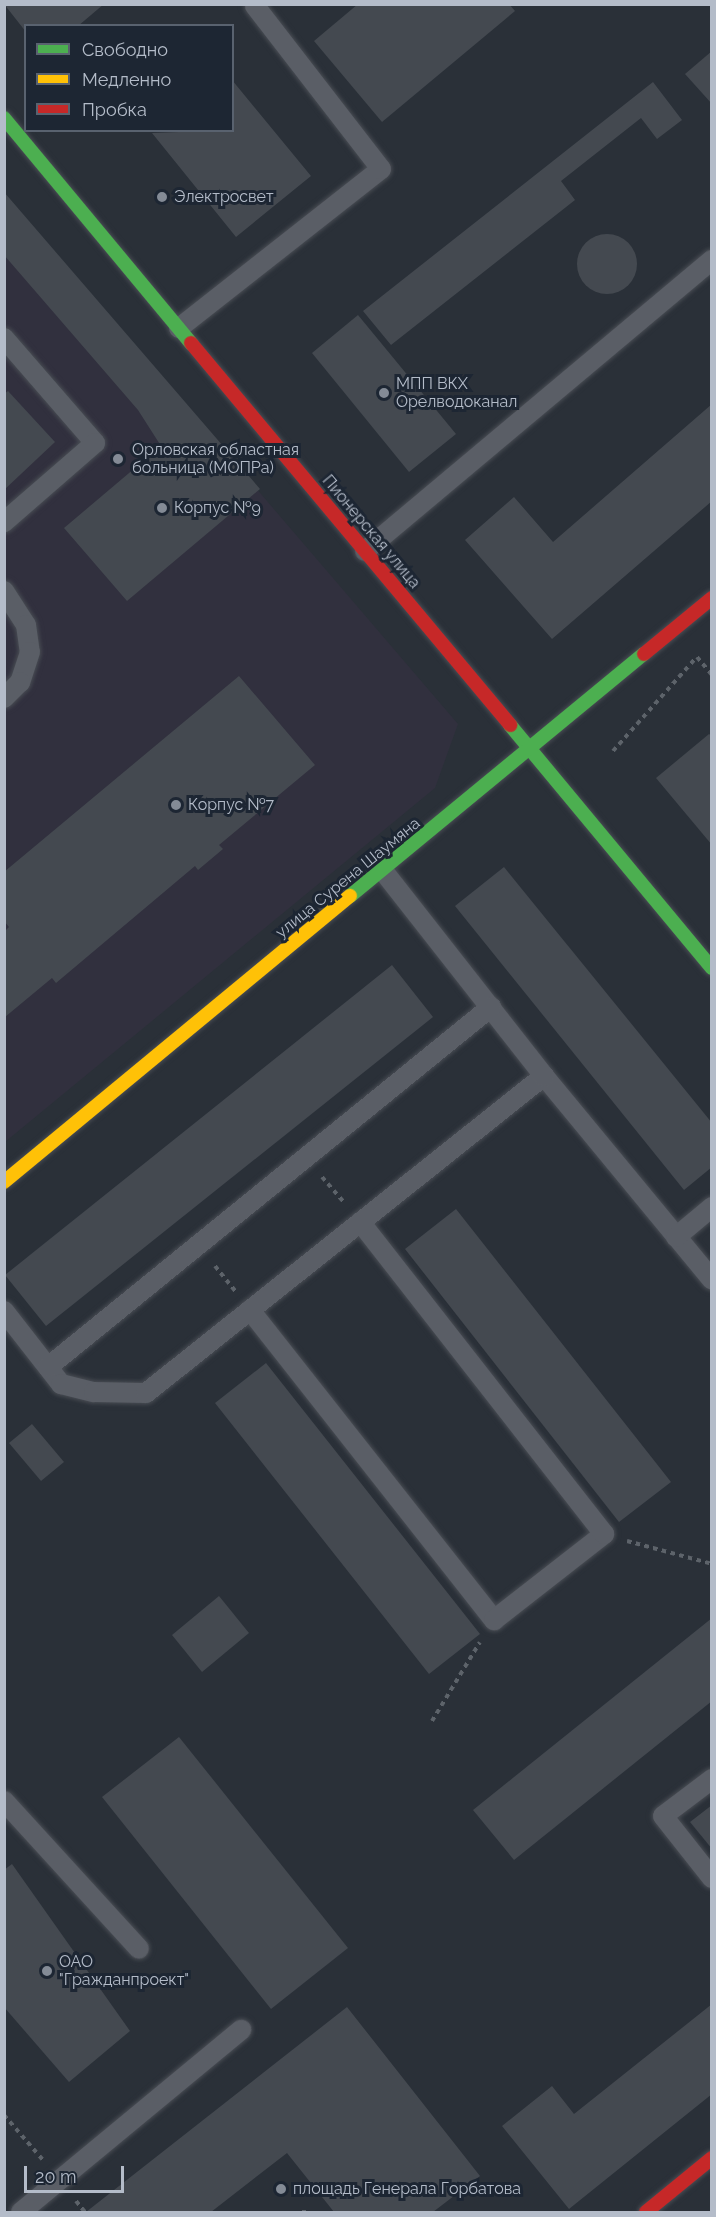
<!DOCTYPE html>
<html>
<head>
<meta charset="utf-8">
<style>
  body { margin:0 }
  #map { position:relative; width:716px; height:2217px; overflow:hidden; background:#2a3038; font-family:Raleway,sans-serif }
  div>[style] { position:absolute }
  [style*='--x'] { left:calc(var(--x)*1px); top:calc(var(--y)*1px); width:calc(var(--w)*1px); rotate:calc(var(--a)*1deg) }
  .medical>* { inset:0; background:#31303e }
  .building>* { inset:0; background:#444950 }
  .round { border-radius:50% }
  .path>* { height:4px; margin-top:-2px; transform-origin:0; background:repeating-linear-gradient(90deg,#5d636a 0 4.5px,transparent 0 9px) }
  .roads { filter:drop-shadow(0 0 2px #484c53) drop-shadow(0 0 2px #484c53) }
  .lane>* { height:20px; margin:-10px; padding:0 10px; transform-origin:10px; border-radius:10px; background:#5a5e66 }
  .fast>* { height:14px; margin:-7px; padding:0 7px; transform-origin:7px; border-radius:7px; background:#4caf50 }
  .slow>* { height:14px; margin:-7px; padding:0 7px; transform-origin:7px; border-radius:7px; background:#ffc107 }
  .jam>* { height:14px; margin:-7px; padding:0 7px; transform-origin:7px; border-radius:7px; background:#c62828 }
  .dots>* { width:16px; height:16px; translate:-50% -50%; box-sizing:border-box; border:3px solid #1d2633; border-radius:50% }
  span { translate:-50% -50%; white-space:nowrap; text-align:center; line-height:1.15; -webkit-text-stroke:6px #1d2633; paint-order:stroke }
  .poi-label { font-size:16px; color:#b4bcc9 }
  .left { translate:0 -50%; text-align:left }
  .street-label { font-size:16px; color:#b4bcc9 }
  .frame { position:absolute; inset:0; border:6px solid #b4bcc9; pointer-events:none }
  .legend { position:absolute; left:24px; top:24px; width:210px; height:108px; box-sizing:border-box; background:#1d2633; border:2px solid #59626f; margin:0; padding:8px 10px; list-style:none; font-size:18px; color:#b4bcc9 }
  .legend li { display:flex; align-items:center; gap:12px; height:30px }
  .legend b { width:30px; border:2px solid #59626f }
  .scale { position:absolute; left:24px; top:2166px; width:100px; height:27px; box-sizing:border-box; border:3px solid #b4bcc9; border-top:0; padding-left:8px; font-size:18px; line-height:21px; white-space:nowrap; color:#b4bcc9; -webkit-text-stroke:4px #1d2633; paint-order:stroke }
</style>
</head>
<body>
<div id="map">
  <div class="medical">
    <i style="clip-path:polygon(4px 194px,458px 724px,435px 788px,5px 1142px)"></i>
  </div>
  <div class="building">
    <i style="clip-path:polygon(4px 4px,104px 4px,78px 26px,26px 26px,26px 32px)"></i>
    <i style="clip-path:polygon(358px 4px,509px 4px,515px 11px,382px 122px,314px 41px)"></i>
    <i style="clip-path:polygon(712px 51px,712px 104px,685px 74px)"></i>
    <i style="clip-path:polygon(232px 80px,311px 176px,236px 237px,152px 133px,232px 130px)"></i>
    <i style="clip-path:polygon(653px 82px,682px 120px,657px 139px,641px 118px,561px 181px,575px 200px,391px 345px,363px 311px)"></i>
    <i style="clip-path:polygon(4px 192px,260px 489px,127px 601px,64px 528px,161px 446px,138px 410px,4px 255px)"></i>
    <i class="round" style="left:577px;top:234px;width:60px;height:60px"></i>
    <i style="clip-path:polygon(358px 315px,456px 434px,409px 472px,312px 353px)"></i>
    <i style="clip-path:polygon(8px 391px,55px 442px,4px 490px,4px 394px)"></i>
    <i style="clip-path:polygon(712px 404px,712px 501px,552px 639px,465px 540px,514px 497px,553px 542px)"></i>
    <i style="clip-path:polygon(239px 676px,315px 765px,219px 845px,223px 849px,198px 870px,195px 866px,56px 983px,52px 978px,5px 1017px,5px 931px,9px 927px,4px 921px,4px 872px)"></i>
    <i style="clip-path:polygon(709px 734px,712px 736px,712px 845px,656px 778px)"></i>
    <i style="clip-path:polygon(504px 867px,712px 1123px,712px 1167px,684px 1190px,455px 906px)"></i>
    <i style="clip-path:polygon(392px 965px,433px 1017px,46px 1326px,5px 1275px)"></i>
    <i style="clip-path:polygon(456px 1209px,671px 1482px,619px 1522px,405px 1249px)"></i>
    <i style="clip-path:polygon(266px 1363px,480px 1634px,429px 1674px,215px 1403px)"></i>
    <i style="clip-path:polygon(32px 1424px,64px 1462px,41px 1481px,9px 1443px)"></i>
    <i style="clip-path:polygon(219px 1596px,249px 1633px,202px 1672px,172px 1635px)"></i>
    <i style="clip-path:polygon(712px 1618px,712px 1701px,514px 1860px,473px 1810px)"></i>
    <i style="clip-path:polygon(179px 1737px,348px 1948px,271px 2009px,102px 1797px)"></i>
    <i style="clip-path:polygon(712px 1805px,712px 1849px,690px 1822px)"></i>
    <i style="clip-path:polygon(12px 1864px,130px 2031px,69px 2082px,4px 2007px,4px 1870px)"></i>
    <i style="clip-path:polygon(712px 2004px,712px 2094px,569px 2209px,502px 2126px,552px 2086px,574px 2114px)"></i>
    <i style="clip-path:polygon(347px 2007px,480px 2176px,433px 2212px,334px 2212px,287px 2153px,211px 2212px,86px 2212px)"></i>
  </div>
  <div class="path">
    <i style="--x:697;--y:657;--w:23;--a:50"></i>
    <i style="--x:613;--y:751;--w:125;--a:-48.3"></i>
    <i style="--x:322;--y:1177;--w:35;--a:49"></i>
    <i style="--x:215;--y:1266;--w:32;--a:51"></i>
    <i style="--x:627;--y:1541;--w:88;--a:15.1"></i>
    <i style="--x:432;--y:1721;--w:92;--a:-58.7"></i>
    <i style="--x:4;--y:2115;--w:60;--a:49.1"></i>
    <i style="--x:76;--y:2201;--w:14;--a:51"></i>
    <i style="--x:302;--y:2212;--w:4;--a:0"></i>
  </div>
  <div class="roads">
    <div class="lane">
      <i style="--x:179;--y:328;--w:257;--a:-38.2"></i>
      <i style="--x:381;--y:169;--w:206;--a:-127.7"></i>
      <i style="--x:4;--y:338;--w:139;--a:49.1"></i>
      <i style="--x:95;--y:443;--w:121;--a:139"></i>
      <i style="--x:365;--y:551;--w:453;--a:-40"></i>
      <i style="--x:4;--y:591;--w:40;--a:57.1"></i>
      <i style="--x:26;--y:625;--w:27;--a:82"></i>
      <i style="--x:30;--y:652;--w:32;--a:108"></i>
      <i style="--x:20;--y:682;--w:23;--a:135"></i>
      <i style="--x:544;--y:1076;--w:264;--a:50.5"></i>
      <i style="--x:676;--y:1237;--w:47;--a:-39.8"></i>
      <i style="--x:250;--y:1310;--w:395;--a:51.8"></i>
      <i style="--x:494;--y:1620;--w:140;--a:-38"></i>
      <i style="--x:604;--y:1534;--w:396;--a:-128"></i>
      <i style="--x:4;--y:1311;--w:93;--a:52"></i>
      <i style="--x:61;--y:1384;--w:34;--a:14"></i>
      <i style="--x:94;--y:1392;--w:52;--a:1.1"></i>
      <i style="--x:146;--y:1393;--w:509;--a:-38.54"></i>
      <i style="--x:544;--y:1076;--w:261;--a:-128.1"></i>
      <i style="--x:48;--y:1367;--w:571;--a:-39.1"></i>
      <i style="--x:712;--y:1779;--w:61;--a:142.9"></i>
      <i style="--x:663;--y:1816;--w:79;--a:51.7"></i>
      <i style="--x:4;--y:1801;--w:200;--a:47.6"></i>
      <i style="--x:21;--y:2212;--w:286;--a:-39.6"></i>
    </div>
    <div class="fast">
      <i style="--x:4;--y:118;--w:293;--a:50.3"></i>
      <i style="--x:510;--y:725;--w:316;--a:50.3"></i>
      <i style="--x:350;--y:896;--w:381;--a:-39.5"></i>
    </div>
    <div class="slow">
      <i style="--x:4;--y:1182;--w:449;--a:-39.6"></i>
    </div>
    <div class="jam">
      <i style="--x:191;--y:343;--w:498;--a:50.1"></i>
      <i style="--x:644;--y:654;--w:88;--a:-39.5"></i>
      <i style="--x:646;--y:2212;--w:85;--a:-39.3"></i>
    </div>
  </div>
  <div class="dots">
    <i style="left:162px;top:197px;background:#848b96"></i>
    <i style="left:384px;top:393px;background:#848b96"></i>
    <i style="left:118px;top:459px;background:#848b96"></i>
    <i style="left:162px;top:508px;background:#848b96"></i>
    <i style="left:176px;top:805px;background:#848b96"></i>
    <i style="left:47px;top:1971px;background:#848b96"></i>
    <i style="left:281px;top:2189px;background:#848b96"></i>
  </div>
  <div class="poi-label">
    <span class="left" style="left:174px;top:197px">Электросвет</span>
    <span class="left" style="left:396px;top:393px">МПП ВКХ<br>Орелводоканал</span>
    <span class="left" style="left:132px;top:459px">Орловская областная<br>больница (МОПРа)</span>
    <span class="left" style="left:174px;top:508px">Корпус №9</span>
    <span class="left" style="left:188px;top:805px">Корпус №7</span>
    <span class="left" style="left:59px;top:1971px">ОАО<br>"Гражданпроект"</span>
    <span class="left" style="left:293px;top:2189px">площадь Генерала Горбатова</span>
  </div>
  <div class="street-label">
    <span style="left:371px;top:532px;rotate:50deg">Пионерская улица</span>
    <span style="left:348px;top:878px;rotate:-39deg">улица Сурена Шаумяна</span>
  </div>
  <div class="frame"></div>
  <ul class="legend">
  <li><b style="height:8px;background:#4caf50"></b>Свободно</li>
  <li><b style="height:8px;background:#ffc107"></b>Медленно</li>
  <li><b style="height:8px;background:#c62828"></b>Пробка</li>
  </ul>
  <div class="scale">20 m</div>
</div>
</body>
</html>
